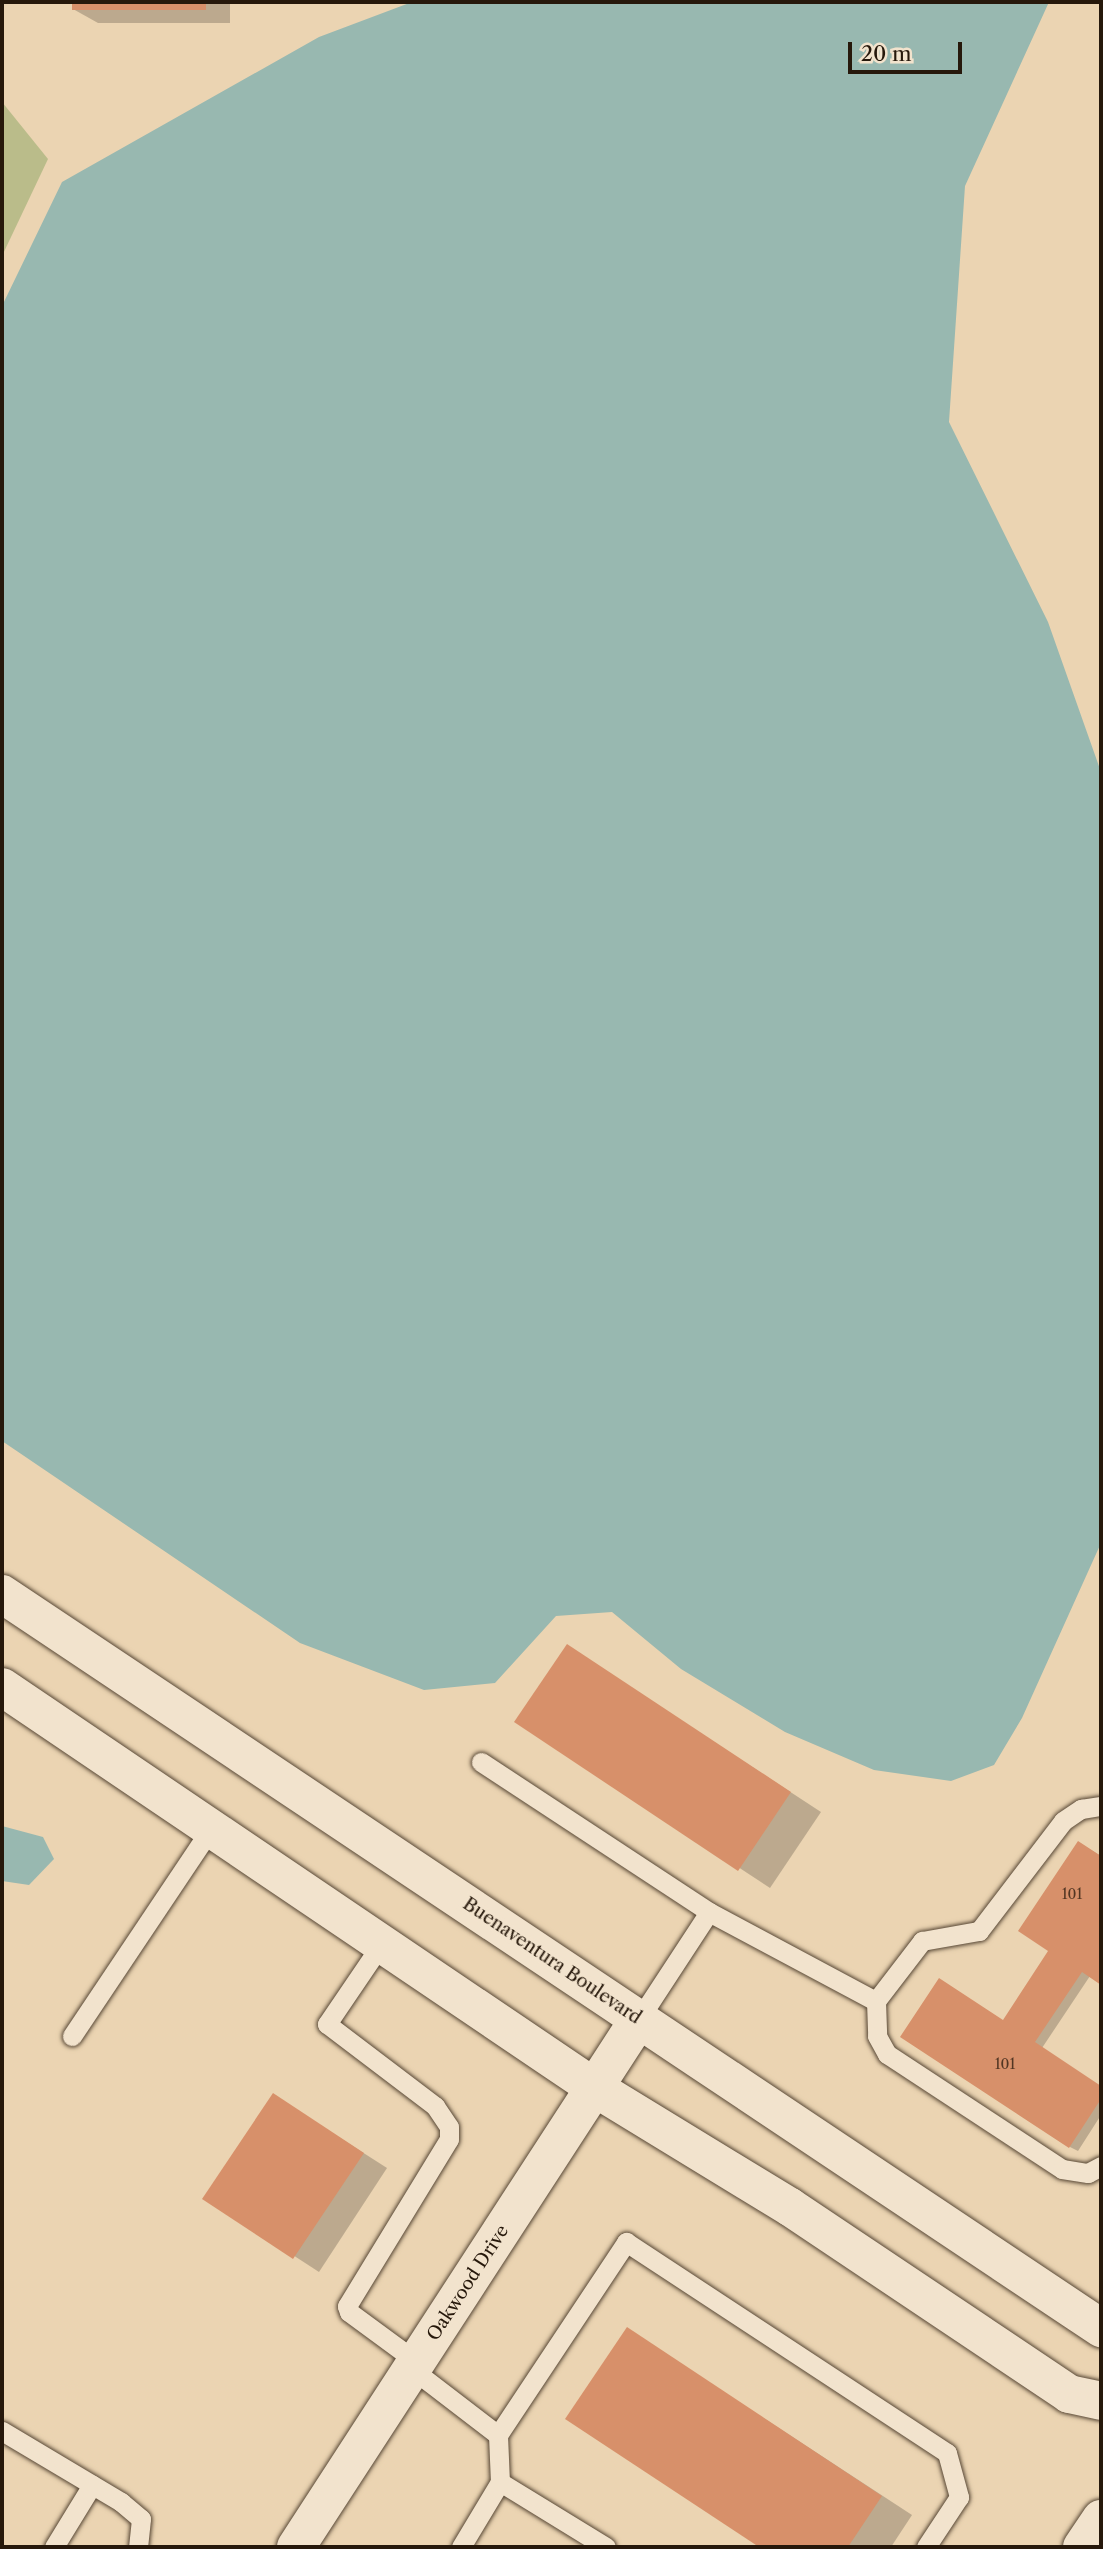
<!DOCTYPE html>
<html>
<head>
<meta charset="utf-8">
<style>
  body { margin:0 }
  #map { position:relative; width:1103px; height:2549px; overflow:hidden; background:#ebd4b2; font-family:"Libre Caslon Text",serif }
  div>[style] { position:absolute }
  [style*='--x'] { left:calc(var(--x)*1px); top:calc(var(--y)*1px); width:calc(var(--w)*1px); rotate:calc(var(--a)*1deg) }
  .green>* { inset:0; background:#babc8a }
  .water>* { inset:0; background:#98b8b0 }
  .shadow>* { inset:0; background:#0003 }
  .building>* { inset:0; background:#d7906a }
  .roads { filter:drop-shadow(0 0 2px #574735) drop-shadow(0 0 2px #574735) }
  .lane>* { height:19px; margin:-9.5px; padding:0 9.5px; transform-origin:9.5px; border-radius:9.5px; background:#f2e3cd }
  .secondary>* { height:38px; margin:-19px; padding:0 19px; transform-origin:19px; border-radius:19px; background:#f2e3cd }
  span { translate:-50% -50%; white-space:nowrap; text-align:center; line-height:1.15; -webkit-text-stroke:7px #f2e3cd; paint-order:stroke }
  .number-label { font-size:14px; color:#523623 }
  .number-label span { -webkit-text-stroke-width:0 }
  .street-label { font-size:18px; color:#26180b }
  .frame { position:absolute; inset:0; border:4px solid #26180b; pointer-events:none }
  .scale { position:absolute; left:848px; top:42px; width:114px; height:32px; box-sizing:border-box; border:4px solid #26180b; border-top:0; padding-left:9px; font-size:21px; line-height:24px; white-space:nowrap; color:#26180b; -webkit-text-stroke:5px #f2e3cd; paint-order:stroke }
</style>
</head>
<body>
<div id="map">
  <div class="green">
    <i style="clip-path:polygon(2px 102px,48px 159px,2px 256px)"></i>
  </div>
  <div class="water">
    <i style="clip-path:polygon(412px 2px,1049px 2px,965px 186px,949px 422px,1048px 622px,1101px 772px,1101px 1543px,1022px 1718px,994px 1765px,951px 1781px,874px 1770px,785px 1732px,681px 1669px,612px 1612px,556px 1616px,495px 1683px,424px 1690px,300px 1643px,2px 1441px,2px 306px,62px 182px,319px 37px)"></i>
    <i style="clip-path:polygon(2px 1826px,43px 1837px,54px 1859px,29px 1885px,2px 1881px)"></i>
  </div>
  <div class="shadow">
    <i style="clip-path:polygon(73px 2px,230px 2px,230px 23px,98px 23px,73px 9px)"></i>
    <i style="clip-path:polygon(567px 1646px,821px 1812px,770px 1888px,517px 1722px)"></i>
    <i style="clip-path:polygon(1078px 1843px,1101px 1856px,1101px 1983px,1090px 1976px,1042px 2048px,1101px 2087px,1101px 2115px,1078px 2151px,1070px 2147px,1004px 2022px,1049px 1953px)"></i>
    <i style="clip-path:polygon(273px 2095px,387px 2168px,319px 2272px,205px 2198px)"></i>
    <i style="clip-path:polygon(627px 2329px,912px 2515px,891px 2547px,762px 2547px,568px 2418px)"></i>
  </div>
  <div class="building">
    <i style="clip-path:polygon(72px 2px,206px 2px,206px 10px,72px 10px)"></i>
    <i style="clip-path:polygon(567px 1644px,791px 1792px,738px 1871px,514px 1722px)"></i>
    <i style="clip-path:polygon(1078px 1841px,1101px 1856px,1101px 1985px,1082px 1972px,1035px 2042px,1101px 2086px,1101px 2099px,1069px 2148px,900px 2037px,939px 1978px,1003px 2020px,1048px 1951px,1018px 1931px)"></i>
    <i style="clip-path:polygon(273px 2093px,364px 2153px,293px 2259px,202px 2199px)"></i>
    <i style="clip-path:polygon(627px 2327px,882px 2496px,848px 2547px,759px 2547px,565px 2419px)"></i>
  </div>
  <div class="roads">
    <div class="lane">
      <i style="--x:481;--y:1762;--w:273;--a:33.3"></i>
      <i style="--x:382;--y:1943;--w:98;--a:124.2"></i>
      <i style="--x:327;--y:2024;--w:136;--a:37.2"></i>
      <i style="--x:435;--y:2106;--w:25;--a:56"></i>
      <i style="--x:449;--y:2127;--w:12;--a:90"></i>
      <i style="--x:449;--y:2139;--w:196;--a:121.4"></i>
      <i style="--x:347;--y:2306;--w:6;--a:72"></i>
      <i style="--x:349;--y:2312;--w:84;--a:36.3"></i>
      <i style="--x:876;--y:2001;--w:76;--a:-52.5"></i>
      <i style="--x:922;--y:1941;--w:58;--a:-10"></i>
      <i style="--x:979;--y:1931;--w:138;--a:-52.6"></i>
      <i style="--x:1063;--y:1821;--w:22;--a:-34"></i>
      <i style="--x:1081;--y:1809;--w:20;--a:-9"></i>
      <i style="--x:639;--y:2019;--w:128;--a:-56.8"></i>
      <i style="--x:709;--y:1912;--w:189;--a:28.1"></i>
      <i style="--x:876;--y:2001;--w:35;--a:88"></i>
      <i style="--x:877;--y:2036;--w:21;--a:61"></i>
      <i style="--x:887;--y:2054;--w:209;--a:33.3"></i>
      <i style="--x:1062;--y:2169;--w:26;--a:9"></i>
      <i style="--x:1088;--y:2173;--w:15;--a:-28"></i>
      <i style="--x:72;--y:2036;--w:250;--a:-56.2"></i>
      <i style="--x:412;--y:2369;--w:108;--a:37.5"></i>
      <i style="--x:498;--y:2435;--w:47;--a:87.6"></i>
      <i style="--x:500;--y:2482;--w:76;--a:121"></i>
      <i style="--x:2;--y:2431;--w:139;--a:30.8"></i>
      <i style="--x:121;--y:2502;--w:26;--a:40"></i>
      <i style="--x:141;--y:2519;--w:28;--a:96"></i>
      <i style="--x:498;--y:2435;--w:232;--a:-56.4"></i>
      <i style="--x:626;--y:2242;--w:384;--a:33.3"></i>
      <i style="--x:947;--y:2453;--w:46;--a:74.7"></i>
      <i style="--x:959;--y:2497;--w:60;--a:123.4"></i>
      <i style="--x:500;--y:2482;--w:124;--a:31.5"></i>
      <i style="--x:54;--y:2547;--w:73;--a:-58.5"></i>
    </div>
    <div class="secondary">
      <i style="--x:2;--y:1594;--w:1322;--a:33.74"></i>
      <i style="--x:2;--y:1687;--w:716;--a:34.07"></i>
      <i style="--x:595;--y:2088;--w:228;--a:31.4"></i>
      <i style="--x:790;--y:2207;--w:336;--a:33.8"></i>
      <i style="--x:1069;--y:2394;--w:33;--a:12"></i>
      <i style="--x:296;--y:2547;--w:630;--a:-56.99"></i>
      <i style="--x:1082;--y:2547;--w:34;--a:-56"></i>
    </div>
  </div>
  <div class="number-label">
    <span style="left:1072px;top:1894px">101</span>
    <span style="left:1005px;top:2064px">101</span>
  </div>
  <div class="street-label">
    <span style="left:552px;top:1961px;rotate:34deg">Buenaventura Boulevard</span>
    <span style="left:468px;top:2283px;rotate:-57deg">Oakwood Drive</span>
  </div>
  <div class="frame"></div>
  <div class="scale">20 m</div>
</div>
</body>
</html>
